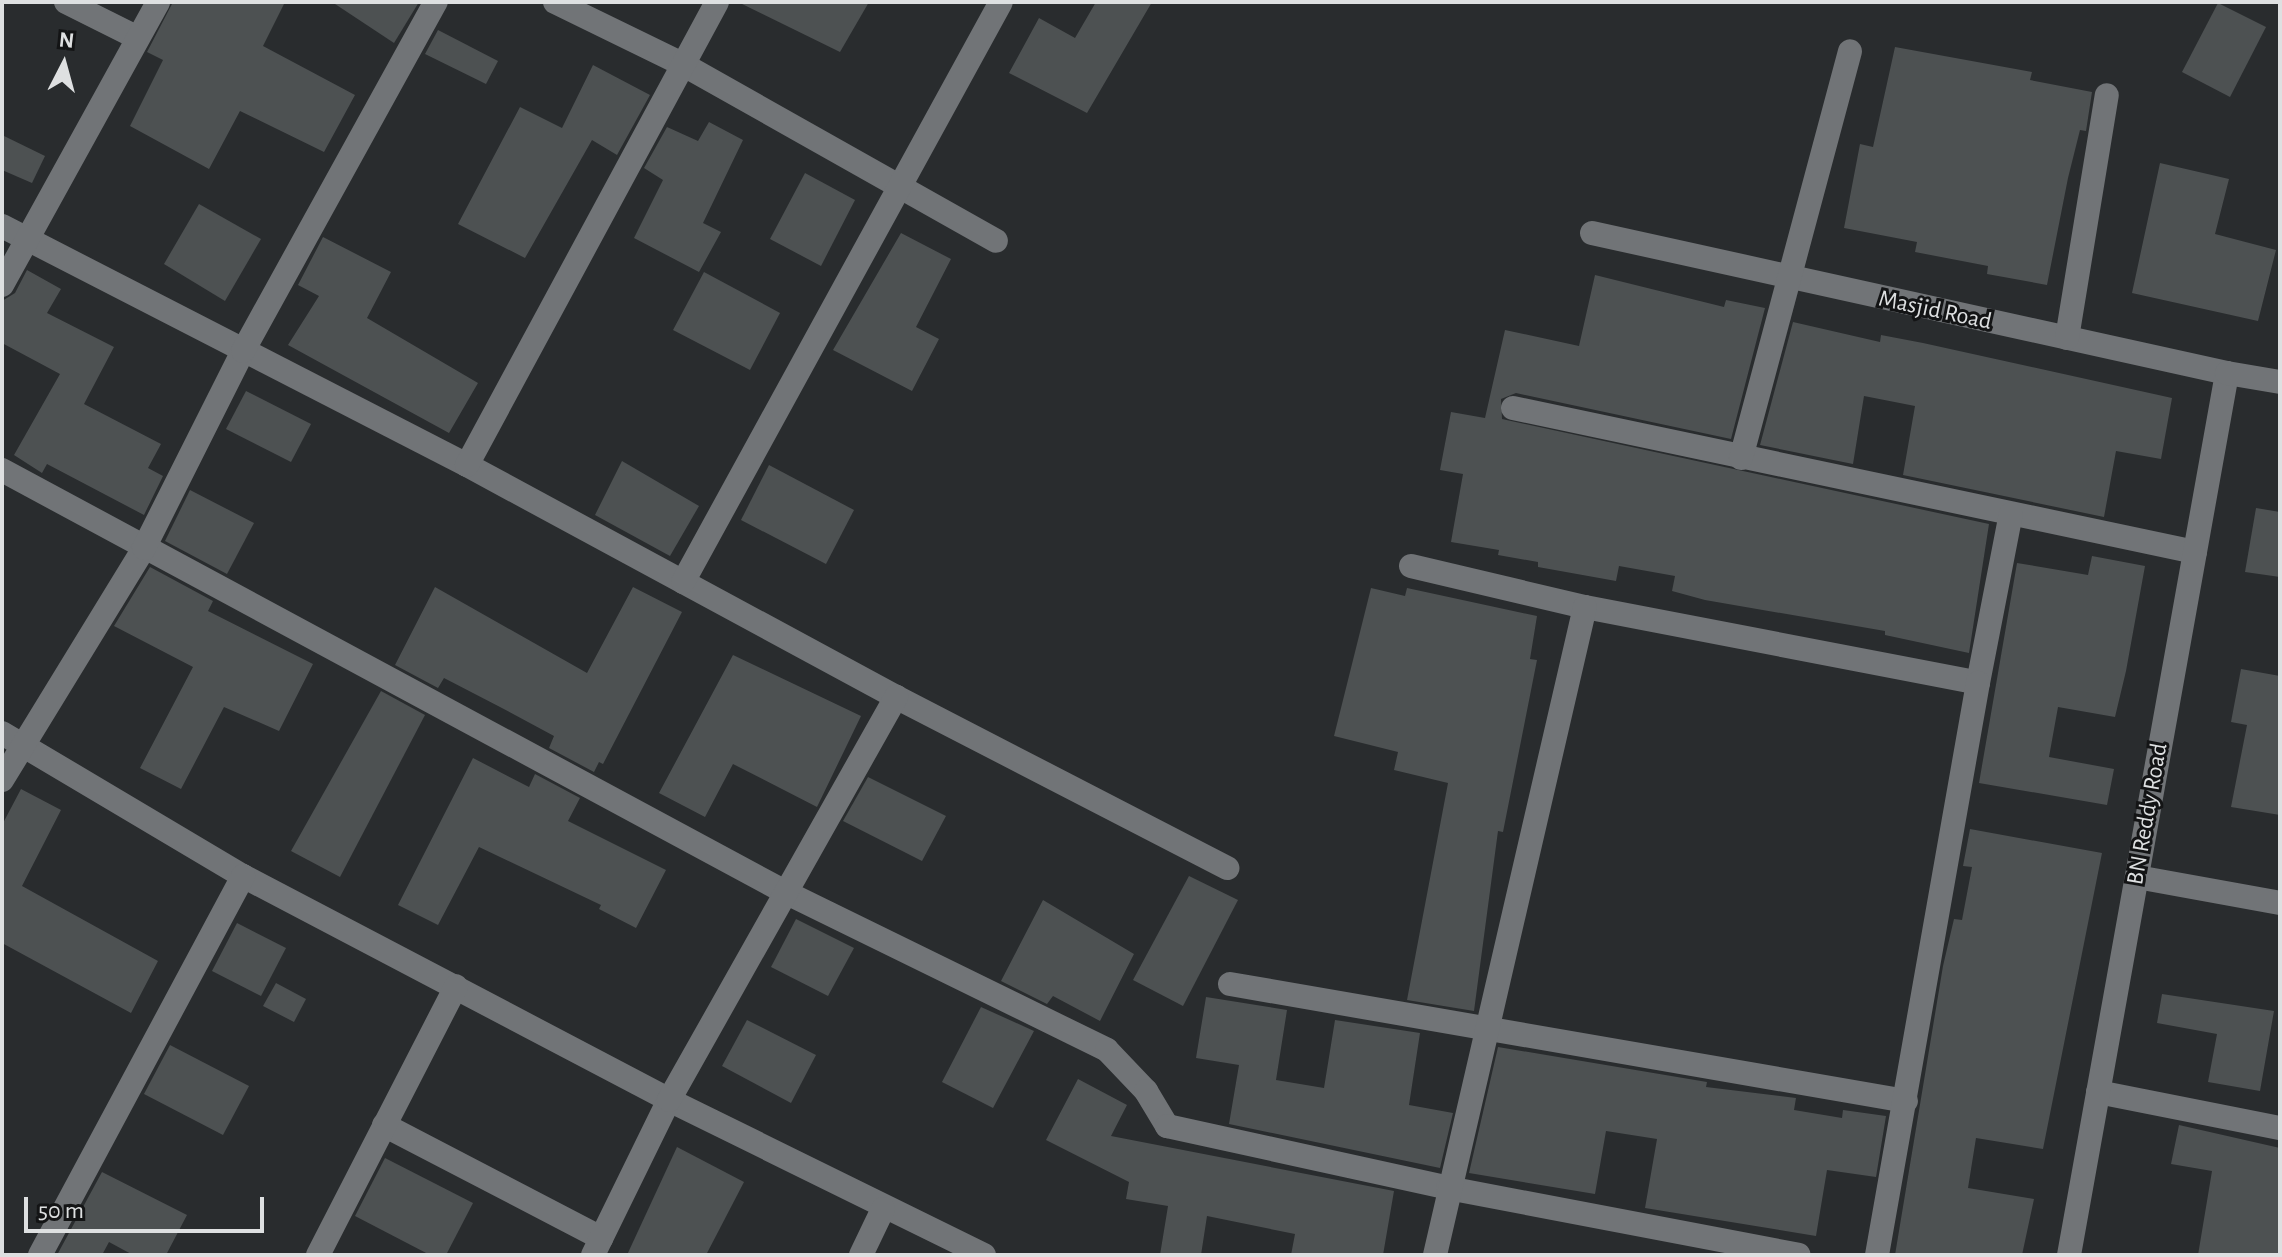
<!DOCTYPE html>
<html>
<head>
<meta charset="utf-8">
<style>
  body { margin:0 }
  #map { position:relative; width:2282px; height:1257px; overflow:hidden; background:#292c2e; font-family:"Alegreya Sans",sans-serif }
  div>[style] { position:absolute }
  [style*='--x'] { left:calc(var(--x)*1px); top:calc(var(--y)*1px); width:calc(var(--w)*1px); rotate:calc(var(--a)*1deg) }
  .building>* { inset:0; background:#4d5152 }
  .street>* { height:24px; margin:-12px; padding:0 12px; transform-origin:12px; border-radius:12px; background:#717477 }
  .secondary>* { height:24px; margin:-12px; padding:0 12px; transform-origin:12px; border-radius:12px; background:#717477 }
  span { translate:-50% -50%; white-space:nowrap; text-align:center; line-height:1.15; -webkit-text-stroke:6px #131415; paint-order:stroke }
  .street-label { font-size:24px; color:#dee0e1 }
  .frame { position:absolute; inset:0; border:4px solid #dee0e1; pointer-events:none }
  .north { position:absolute; left:24px; top:24px; width:80px; height:80px; -webkit-text-stroke:6px #131415; paint-order:stroke; rotate:6deg; font-size:22px; font-weight:700; line-height:32px; text-align:center; color:#dee0e1 }
  .north::after { content:''; display:block; margin:auto; width:28px; height:36px; background:#dee0e1; clip-path:polygon(50% 0,100% 100%,50% 72%,0 100%) }
  .scale { position:absolute; left:24px; top:1197px; width:240px; height:36px; box-sizing:border-box; border:4px solid #dee0e1; border-top:0; padding-left:10px; font-size:24px; line-height:28px; white-space:nowrap; color:#dee0e1; -webkit-text-stroke:6px #131415; paint-order:stroke }
</style>
</head>
<body>
<div id="map">
  <div class="building">
    <i style="clip-path:polygon(173px 2px,285px 2px,263px 46px,355px 95px,324px 152px,240px 111px,209px 169px,130px 126px,163px 60px,147px 52px)"></i>
    <i style="clip-path:polygon(332px 2px,419px 2px,394px 43px)"></i>
    <i style="clip-path:polygon(738px 2px,869px 2px,840px 52px)"></i>
    <i style="clip-path:polygon(1096px 2px,1152px 2px,1087px 113px,1009px 73px,1039px 18px,1075px 38px)"></i>
    <i style="clip-path:polygon(2218px 3px,2266px 27px,2230px 97px,2182px 72px)"></i>
    <i style="clip-path:polygon(438px 30px,498px 61px,486px 84px,425px 54px)"></i>
    <i style="clip-path:polygon(1895px 47px,2032px 72px,2030px 80px,2092px 92px,2086px 131px,2080px 130px,2068px 178px,2047px 285px,1987px 274px,1988px 266px,1915px 252px,1917px 242px,1844px 228px,1860px 144px,1873px 147px)"></i>
    <i style="clip-path:polygon(593px 65px,650px 95px,617px 155px,592px 140px,525px 258px,458px 224px,520px 107px,562px 128px)"></i>
    <i style="clip-path:polygon(709px 122px,743px 140px,703px 223px,721px 232px,699px 272px,634px 238px,663px 180px,644px 168px,667px 127px,698px 141px)"></i>
    <i style="clip-path:polygon(2px 135px,45px 156px,32px 183px,2px 170px)"></i>
    <i style="clip-path:polygon(2160px 163px,2229px 179px,2215px 234px,2276px 250px,2258px 321px,2132px 293px)"></i>
    <i style="clip-path:polygon(805px 173px,855px 200px,821px 266px,770px 239px)"></i>
    <i style="clip-path:polygon(199px 204px,261px 239px,225px 301px,164px 264px)"></i>
    <i style="clip-path:polygon(901px 233px,951px 259px,916px 327px,939px 339px,912px 391px,833px 350px)"></i>
    <i style="clip-path:polygon(323px 237px,391px 272px,367px 318px,478px 383px,449px 433px,288px 345px,319px 296px,298px 285px)"></i>
    <i style="clip-path:polygon(27px 270px,61px 289px,47px 313px,114px 347px,84px 404px,161px 444px,148px 468px,163px 476px,144px 515px,47px 464px,42px 473px,14px 455px,60px 374px,2px 343px,2px 301px,15px 293px)"></i>
    <i style="clip-path:polygon(704px 272px,780px 313px,750px 370px,673px 330px)"></i>
    <i style="clip-path:polygon(1595px 275px,1724px 307px,1726px 300px,1765px 308px,1731px 439px,1516px 393px,1501px 399px,1502px 419px,1989px 524px,1969px 653px,1885px 635px,1885px 631px,1705px 600px,1672px 591px,1675px 576px,1619px 566px,1616px 581px,1538px 567px,1538px 562px,1498px 555px,1499px 550px,1451px 542px,1463px 474px,1440px 470px,1451px 412px,1485px 418px,1505px 330px,1579px 346px)"></i>
    <i style="clip-path:polygon(1793px 322px,1880px 342px,1881px 335px,1923px 343px,2172px 398px,2161px 459px,2116px 451px,2104px 517px,1903px 475px,1915px 406px,1864px 396px,1853px 464px,1760px 445px)"></i>
    <i style="clip-path:polygon(246px 391px,311px 424px,291px 462px,226px 429px)"></i>
    <i style="clip-path:polygon(622px 461px,699px 506px,670px 556px,595px 515px)"></i>
    <i style="clip-path:polygon(769px 465px,854px 510px,826px 564px,741px 520px)"></i>
    <i style="clip-path:polygon(190px 490px,254px 523px,227px 574px,165px 541px)"></i>
    <i style="clip-path:polygon(2256px 508px,2280px 512px,2280px 577px,2245px 572px)"></i>
    <i style="clip-path:polygon(2092px 556px,2145px 566px,2126px 671px,2115px 717px,2058px 707px,2049px 757px,2114px 769px,2107px 805px,1979px 783px,2017px 563px,2088px 575px)"></i>
    <i style="clip-path:polygon(150px 567px,213px 601px,208px 611px,313px 664px,279px 731px,224px 707px,181px 789px,140px 768px,193px 667px,114px 626px)"></i>
    <i style="clip-path:polygon(435px 587px,587px 673px,633px 587px,682px 612px,603px 764px,599px 762px,594px 772px,549px 748px,554px 736px,500px 707px,444px 678px,438px 688px,395px 665px)"></i>
    <i style="clip-path:polygon(1371px 588px,1405px 596px,1407px 588px,1537px 616px,1530px 659px,1537px 660px,1503px 832px,1498px 831px,1474px 1011px,1407px 1000px,1448px 783px,1394px 770px,1398px 752px,1334px 736px)"></i>
    <i style="clip-path:polygon(733px 655px,861px 716px,817px 807px,733px 764px,705px 817px,659px 793px)"></i>
    <i style="clip-path:polygon(2241px 669px,2280px 676px,2280px 815px,2231px 807px,2247px 725px,2231px 722px)"></i>
    <i style="clip-path:polygon(381px 691px,425px 715px,340px 877px,291px 851px)"></i>
    <i style="clip-path:polygon(473px 758px,529px 787px,535px 774px,580px 798px,568px 821px,666px 870px,636px 928px,599px 909px,601px 905px,479px 847px,438px 925px,398px 905px)"></i>
    <i style="clip-path:polygon(868px 777px,946px 816px,922px 861px,843px 821px)"></i>
    <i style="clip-path:polygon(21px 789px,61px 810px,22px 886px,158px 961px,131px 1013px,2px 943px,2px 825px)"></i>
    <i style="clip-path:polygon(1970px 829px,2102px 853px,2043px 1149px,1976px 1138px,1968px 1188px,2034px 1199px,2022px 1255px,1895px 1255px,1943px 966px,1954px 919px,1962px 920px,1972px 867px,1963px 866px)"></i>
    <i style="clip-path:polygon(1189px 876px,1238px 900px,1183px 1006px,1133px 980px)"></i>
    <i style="clip-path:polygon(1043px 900px,1134px 954px,1100px 1021px,1053px 996px,1047px 1004px,1001px 981px)"></i>
    <i style="clip-path:polygon(796px 919px,854px 948px,828px 996px,771px 967px)"></i>
    <i style="clip-path:polygon(237px 923px,286px 948px,261px 996px,212px 971px)"></i>
    <i style="clip-path:polygon(276px 983px,306px 999px,294px 1022px,263px 1006px)"></i>
    <i style="clip-path:polygon(2162px 994px,2274px 1011px,2260px 1091px,2208px 1082px,2217px 1034px,2157px 1023px)"></i>
    <i style="clip-path:polygon(1206px 997px,1287px 1010px,1276px 1080px,1324px 1088px,1335px 1020px,1420px 1033px,1409px 1105px,1453px 1113px,1440px 1168px,1229px 1124px,1239px 1065px,1196px 1058px)"></i>
    <i style="clip-path:polygon(981px 1007px,1034px 1031px,993px 1108px,942px 1082px)"></i>
    <i style="clip-path:polygon(747px 1020px,816px 1055px,791px 1103px,722px 1066px)"></i>
    <i style="clip-path:polygon(170px 1045px,249px 1086px,223px 1135px,144px 1094px)"></i>
    <i style="clip-path:polygon(1498px 1047px,1707px 1082px,1706px 1087px,1796px 1098px,1794px 1110px,1842px 1118px,1843px 1110px,1886px 1116px,1876px 1177px,1827px 1170px,1816px 1236px,1645px 1208px,1657px 1139px,1606px 1131px,1595px 1194px,1469px 1173px)"></i>
    <i style="clip-path:polygon(1078px 1079px,1127px 1105px,1111px 1136px,1394px 1191px,1383px 1255px,1291px 1255px,1295px 1234px,1207px 1216px,1201px 1255px,1160px 1255px,1168px 1206px,1126px 1199px,1129px 1182px,1046px 1140px)"></i>
    <i style="clip-path:polygon(2179px 1125px,2280px 1148px,2278px 1255px,2198px 1255px,2212px 1171px,2171px 1164px)"></i>
    <i style="clip-path:polygon(677px 1147px,744px 1182px,706px 1255px,627px 1255px)"></i>
    <i style="clip-path:polygon(385px 1158px,473px 1203px,446px 1255px,430px 1255px,355px 1216px)"></i>
    <i style="clip-path:polygon(102px 1172px,187px 1215px,166px 1255px,133px 1255px,109px 1242px,102px 1255px,57px 1255px)"></i>
  </div>
  <div class="street">
    <i style="--x:66;--y:2;--w:80;--a:26.6"></i>
    <i style="--x:555;--y:2;--w:144;--a:26"></i>
    <i style="--x:684;--y:65;--w:358;--a:29.4"></i>
    <i style="--x:2;--y:226;--w:523;--a:27.2"></i>
    <i style="--x:467;--y:465;--w:488;--a:28.4"></i>
    <i style="--x:896;--y:697;--w:373;--a:27.3"></i>
    <i style="--x:1592;--y:233;--w:650;--a:12.43"></i>
    <i style="--x:2;--y:285;--w:323;--a:-61.1"></i>
    <i style="--x:2067;--y:338;--w:246;--a:-80.7"></i>
    <i style="--x:1513;--y:408;--w:697;--a:11.92"></i>
    <i style="--x:1741;--y:458;--w:421;--a:-75"></i>
    <i style="--x:467;--y:465;--w:526;--a:-61.63"></i>
    <i style="--x:2;--y:470;--w:892;--a:28.32"></i>
    <i style="--x:787;--y:893;--w:356;--a:26.1"></i>
    <i style="--x:1107;--y:1050;--w:57;--a:46.4"></i>
    <i style="--x:1146;--y:1091;--w:41;--a:59"></i>
    <i style="--x:1167;--y:1126;--w:288;--a:12.4"></i>
    <i style="--x:1448;--y:1188;--w:357;--a:10.8"></i>
    <i style="--x:1411;--y:566;--w:179;--a:13.3"></i>
    <i style="--x:1585;--y:607;--w:400;--a:10.9"></i>
    <i style="--x:1978;--y:683;--w:172;--a:-79"></i>
    <i style="--x:683;--y:582;--w:661;--a:-61.27"></i>
    <i style="--x:2;--y:733;--w:280;--a:30.7"></i>
    <i style="--x:243;--y:876;--w:481;--a:27.7"></i>
    <i style="--x:669;--y:1100;--w:351;--a:26.2"></i>
    <i style="--x:2;--y:780;--w:272;--a:-58.5"></i>
    <i style="--x:144;--y:548;--w:220;--a:-63.3"></i>
    <i style="--x:243;--y:351;--w:399;--a:-61.1"></i>
    <i style="--x:2137;--y:877;--w:145;--a:10.3"></i>
    <i style="--x:1230;--y:984;--w:686;--a:9.82"></i>
    <i style="--x:2098;--y:1092;--w:186;--a:11.2"></i>
    <i style="--x:384;--y:1125;--w:245;--a:27.5"></i>
    <i style="--x:40;--y:1255;--w:430;--a:-61.8"></i>
    <i style="--x:318;--y:1255;--w:302;--a:-62.8"></i>
    <i style="--x:593;--y:1255;--w:173;--a:-63.9"></i>
    <i style="--x:669;--y:1100;--w:463;--a:-60.6"></i>
    <i style="--x:861;--y:1255;--w:51;--a:-64.4"></i>
    <i style="--x:1435;--y:1255;--w:665;--a:-76.97"></i>
    <i style="--x:1877;--y:1255;--w:581;--a:-79.99"></i>
  </div>
  <div class="secondary">
    <i style="--x:2069;--y:1255;--w:896;--a:-79.84"></i>
    <i style="--x:2227;--y:373;--w:54;--a:9.6"></i>
  </div>
  <div class="street-label">
    <span style="left:1935px;top:311px;rotate:12deg">Masjid Road</span>
    <span style="left:2148px;top:814px;rotate:-80deg">BN Reddy Road</span>
  </div>
  <div class="frame"></div>
  <div class="north">N</div>
  <div class="scale">50 m</div>
</div>
</body>
</html>
